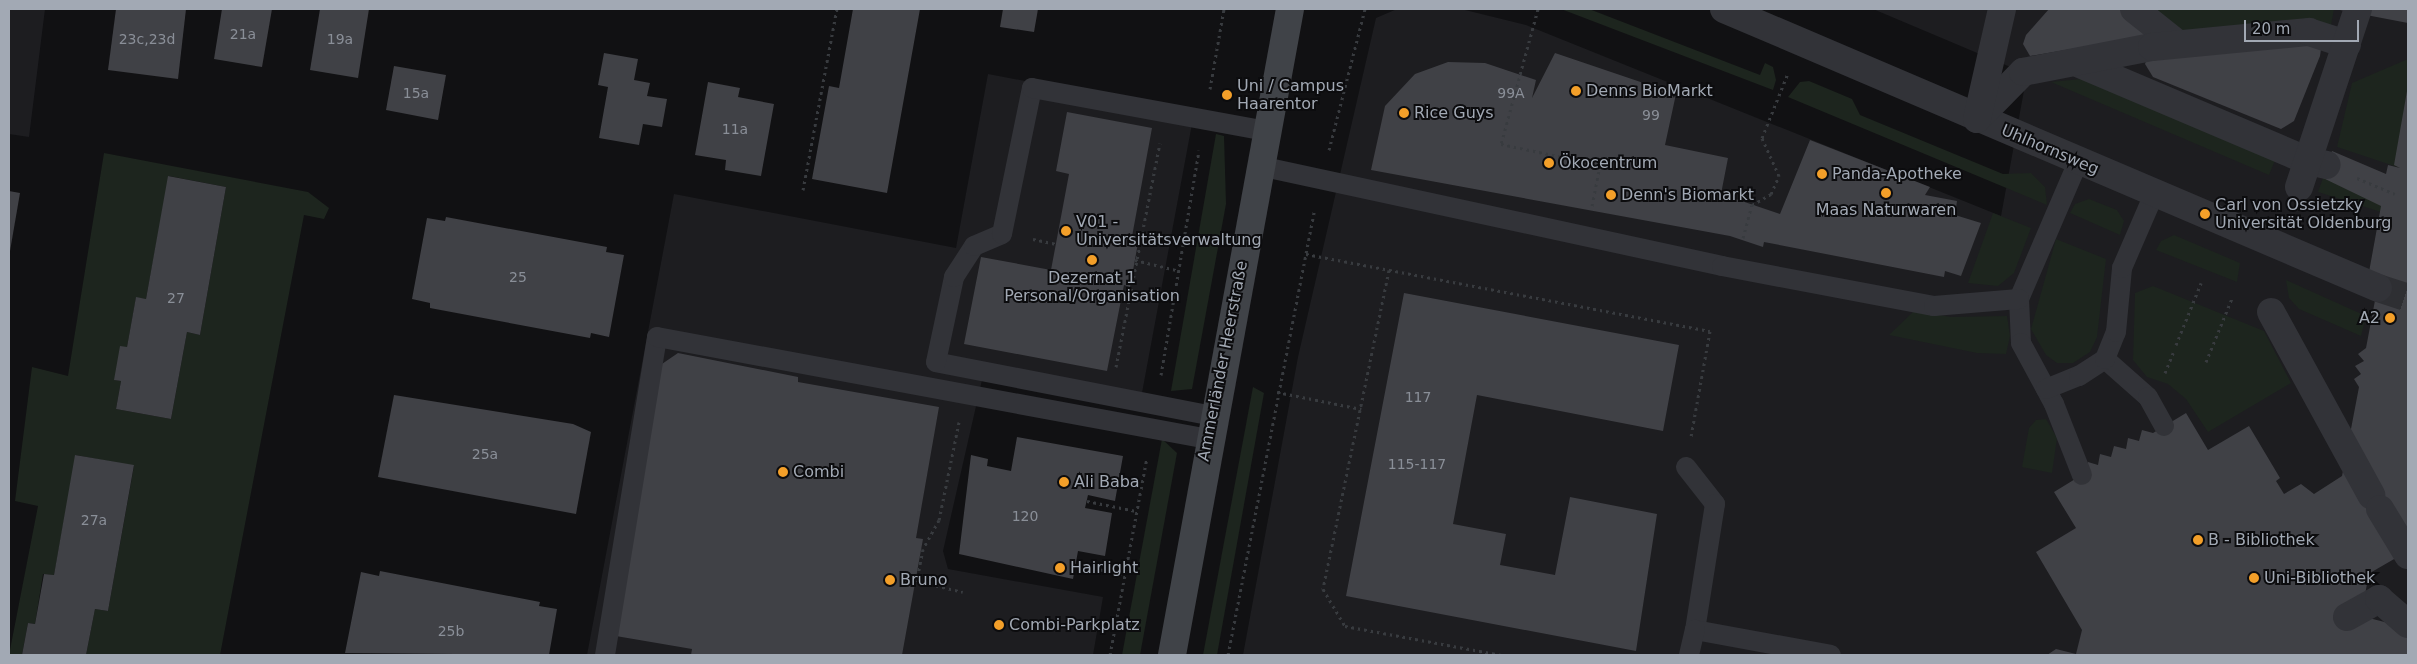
<!DOCTYPE html>
<html>
<head>
<meta charset="utf-8">
<style>
  body { margin:0 }
  #map { position:relative; width:2417px; height:664px; overflow:hidden; background:#111113; font-family:"DejaVu Sans",sans-serif }
  div>[style] { position:absolute }
  [style*='--x'] { left:calc(var(--x)*1px); top:calc(var(--y)*1px); width:calc(var(--w)*1px); rotate:calc(var(--a)*1deg) }
  .built>* { inset:0; background:#1d1d20 }
  .green>* { inset:0; background:#1d251e }
  .building>* { inset:0; background:#404146 }
  .street-tunnel>* { height:28px; margin-top:-14px; transform-origin:0; background:repeating-linear-gradient(90deg,#2e2f33 0 28px,transparent 0 42px) }
  .path>* { height:3px; margin-top:-1.5px; transform-origin:0; background:repeating-linear-gradient(90deg,#383b3f 0 2.5px,transparent 0 6.5px) }
  .lane>* { height:20px; margin:-10px; padding:0 10px; transform-origin:10px; border-radius:10px; background:#323338 }
  .street>* { height:28px; margin:-14px; padding:0 14px; transform-origin:14px; border-radius:14px; background:#323338 }
  .secondary>* { height:28px; margin:-14px; padding:0 14px; transform-origin:14px; border-radius:14px; background:#404348 }
  .dots>* { width:14px; height:14px; translate:-50% -50%; box-sizing:border-box; border:2px solid #0c0c0e; border-radius:50% }
  span { translate:-50% -50%; white-space:nowrap; text-align:center; line-height:1.15; -webkit-text-stroke:4px #0c0c0e; paint-order:stroke }
  .number-label { font-size:14px; color:#8a8f98 }
  .number-label span { -webkit-text-stroke-width:0 }
  .poi-label { font-size:16px; color:#a2a9b4 }
  .left { translate:0 -50%; text-align:left }
  .right { translate:-100% -50%; text-align:right }
  .street-label { font-size:16px; color:#a2a9b4 }
  .frame { position:absolute; inset:0; border:10px solid #a2a9b4; pointer-events:none }
  .scale { position:absolute; left:2244px; top:20px; width:115px; height:22px; box-sizing:border-box; border:2px solid #a2a9b4; border-top:0; padding-left:6px; font-size:15px; line-height:18px; white-space:nowrap; color:#a2a9b4; -webkit-text-stroke:4px #0c0c0e; paint-order:stroke }
</style>
</head>
<body>
<div id="map">
  <div class="built">
    <i style="clip-path:polygon(9px 9px,45px 9px,29px 137px,9px 134px)"></i>
    <i style="clip-path:polygon(1397px 9px,1461px 9px,1526px 25px,2001px 216px,2027px 74px,1873px 9px,2408px 9px,2408px 655px,1243px 655px,1298px 357px,1376px 18px)"></i>
    <i style="clip-path:polygon(988px 74px,1194px 113px,1139px 409px,982px 380px,943px 551px,948px 569px,1103px 597px,1093px 655px,587px 655px,674px 194px,956px 248px)"></i>
  </div>
  <div class="green">
    <i style="clip-path:polygon(1561px 9px,1589px 9px,1760px 75px,1765px 63px,1773px 67px,1776px 80px,1773px 90px)"></i>
    <i style="clip-path:polygon(2142px 9px,2334px 9px,2331px 25px,2186px 40px)"></i>
    <i style="clip-path:polygon(2408px 59px,2408px 123px,2400px 168px,2337px 147px,2352px 83px)"></i>
    <i style="clip-path:polygon(2091px 78px,2276px 158px,2269px 175px,2051px 82px)"></i>
    <i style="clip-path:polygon(1809px 81px,1852px 99px,1860px 115px,2003px 174px,2031px 173px,2045px 187px,2047px 205px,1788px 97px,1800px 82px)"></i>
    <i style="clip-path:polygon(1216px 134px,1224px 136px,1226px 204px,1192px 389px,1171px 391px)"></i>
    <i style="clip-path:polygon(evenodd,104px 153px,308px 192px,329px 208px,324px 219px,304px 215px,220px 655px,86px 655px,95px 609px,108px 611px,134px 466px,76px 455px,54px 575px,43px 574px,35px 624px,28px 623px,22px 655px,9px 655px,38px 506px,15px 501px,32px 367px,68px 376px,104px 153px,169px 176px,226px 187px,200px 335px,187px 332px,171px 419px,116px 409px,121px 381px,115px 380px,127px 347px,136px 298px,146px 299px,169px 176px)"></i>
    <i style="clip-path:polygon(2323px 178px,2384px 197px,2381px 212px,2318px 192px)"></i>
    <i style="clip-path:polygon(2089px 199px,2117px 210px,2124px 221px,2120px 235px,2070px 213px,2075px 204px)"></i>
    <i style="clip-path:polygon(1993px 213px,2031px 228px,2014px 273px,1998px 286px,1968px 283px)"></i>
    <i style="clip-path:polygon(2174px 235px,2240px 263px,2237px 282px,2156px 250px,2161px 241px)"></i>
    <i style="clip-path:polygon(2056px 239px,2106px 259px,2097px 337px,2090px 352px,2073px 363px,2057px 363px,2046px 355px,2031px 329px)"></i>
    <i style="clip-path:polygon(2286px 280px,2366px 316px,2361px 336px,2299px 309px,2289px 298px)"></i>
    <i style="clip-path:polygon(2153px 286px,2264px 331px,2291px 383px,2208px 432px,2186px 399px,2168px 384px,2147px 377px,2133px 360px,2135px 293px)"></i>
    <i style="clip-path:polygon(1914px 311px,1951px 317px,2007px 316px,2010px 336px,2006px 354px,1977px 353px,1889px 335px)"></i>
    <i style="clip-path:polygon(1253px 387px,1264px 393px,1217px 655px,1203px 655px)"></i>
    <i style="clip-path:polygon(2046px 419px,2057px 438px,2052px 473px,2022px 467px,2029px 428px,2036px 420px)"></i>
    <i style="clip-path:polygon(1162px 439px,1177px 453px,1140px 655px,1122px 655px)"></i>
  </div>
  <div class="building">
    <i style="clip-path:polygon(116px 9px,186px 9px,178px 79px,108px 70px)"></i>
    <i style="clip-path:polygon(222px 9px,272px 9px,262px 67px,214px 59px)"></i>
    <i style="clip-path:polygon(320px 9px,369px 9px,358px 78px,310px 70px)"></i>
    <i style="clip-path:polygon(853px 9px,920px 9px,887px 193px,812px 179px,829px 86px,839px 88px)"></i>
    <i style="clip-path:polygon(1003px 9px,1038px 9px,1034px 32px,1000px 27px)"></i>
    <i style="clip-path:polygon(2049px 9px,2126px 9px,2147px 36px,2030px 56px,2023px 44px,2026px 35px)"></i>
    <i style="clip-path:polygon(2340px 9px,2408px 9px,2408px 23px,2340px 10px)"></i>
    <i style="clip-path:polygon(2305px 36px,2321px 49px,2320px 56px,2294px 121px,2281px 129px,2153px 77px,2145px 64px,2148px 56px)"></i>
    <i style="clip-path:polygon(604px 53px,638px 59px,634px 80px,650px 83px,647px 96px,667px 99px,662px 127px,643px 124px,639px 145px,599px 138px,608px 87px,598px 85px)"></i>
    <i style="clip-path:polygon(1555px 53px,1676px 94px,1665px 145px,1728px 158px,1721px 194px,1780px 214px,1810px 140px,1930px 187px,1925px 195px,1957px 201px,1955px 215px,1981px 223px,1961px 276px,1945px 271px,1944px 277px,1764px 242px,1763px 247px,1730px 236px,1371px 170px,1385px 106px,1415px 74px,1448px 62px,1485px 63px,1536px 80px,1532px 98px)"></i>
    <i style="clip-path:polygon(394px 66px,446px 75px,438px 120px,386px 110px)"></i>
    <i style="clip-path:polygon(708px 82px,740px 88px,738px 97px,774px 104px,761px 176px,725px 170px,726px 160px,695px 155px)"></i>
    <i style="clip-path:polygon(2407px 91px,2408px 551px,2363px 577px,2367px 584px,2361px 616px,2408px 628px,2408px 655px,2047px 655px,2056px 649px,2076px 654px,2082px 630px,2036px 552px,2076px 528px,2054px 492px,2085px 473px,2088px 462px,2098px 465px,2100px 454px,2111px 457px,2114px 446px,2126px 449px,2128px 438px,2139px 441px,2142px 430px,2153px 433px,2186px 413px,2208px 450px,2249px 426px,2280px 478px,2276px 481px,2284px 494px,2301px 484px,2314px 494px,2342px 476px,2359px 387px,2354px 379px,2361px 374px,2355px 366px,2364px 361px,2358px 354px,2366px 348px,2380px 274px,2369px 272px,2381px 206px,2323px 178px,2332px 151px,2386px 174px,2388px 165px,2400px 168px,2394px 165px)"></i>
    <i style="clip-path:polygon(1067px 112px,1152px 128px,1131px 242px,1138px 243px,1130px 287px,1124px 285px,1107px 371px,964px 344px,981px 257px,1051px 270px,1069px 174px,1056px 171px)"></i>
    <i style="clip-path:polygon(168px 176px,226px 187px,200px 335px,187px 332px,171px 419px,116px 409px,121px 381px,114px 380px,120px 346px,127px 347px,136px 297px,146px 299px)"></i>
    <i style="clip-path:polygon(9px 191px,20px 193px,10px 251px,9px 250px)"></i>
    <i style="clip-path:polygon(446px 217px,607px 247px,606px 252px,624px 255px,609px 337px,591px 333px,590px 338px,430px 308px,430px 303px,412px 299px,427px 218px,445px 221px)"></i>
    <i style="clip-path:polygon(1404px 293px,1679px 345px,1663px 431px,1477px 395px,1453px 524px,1506px 534px,1500px 565px,1555px 575px,1570px 497px,1657px 514px,1636px 651px,1346px 596px)"></i>
    <i style="clip-path:polygon(678px 353px,798px 377px,798px 382px,939px 407px,916px 538px,923px 539px,902px 655px,691px 655px,692px 649px,610px 635px,659px 366px)"></i>
    <i style="clip-path:polygon(394px 395px,573px 424px,591px 432px,576px 514px,378px 477px)"></i>
    <i style="clip-path:polygon(1017px 437px,1123px 456px,1115px 501px,1088px 495px,1085px 508px,1112px 513px,1105px 556px,1078px 551px,1073px 579px,959px 554px,971px 455px,988px 459px,987px 466px,1011px 471px)"></i>
    <i style="clip-path:polygon(75px 455px,134px 465px,108px 611px,95px 609px,86px 655px,22px 655px,28px 623px,35px 624px,44px 574px,54px 575px)"></i>
    <i style="clip-path:polygon(380px 571px,540px 602px,539px 606px,557px 609px,549px 655px,345px 653px,361px 572px,379px 576px)"></i>
  </div>
  <div class="street-tunnel">
    <i style="--x:2378;--y:288;--w:32;--a:18"></i>
  </div>
  <div class="path">
    <i style="--x:1538;--y:9;--w:140;--a:105.3"></i>
    <i style="--x:1501;--y:144;--w:101;--a:12"></i>
    <i style="--x:1600;--y:165;--w:42;--a:101"></i>
    <i style="--x:1210;--y:89;--w:81;--a:-80.1"></i>
    <i style="--x:1329;--y:150;--w:146;--a:-75.7"></i>
    <i style="--x:2357;--y:178;--w:41;--a:22.8"></i>
    <i style="--x:803;--y:190;--w:184;--a:-79.4"></i>
    <i style="--x:1743;--y:238;--w:34;--a:-75"></i>
    <i style="--x:1752;--y:205;--w:22;--a:-30"></i>
    <i style="--x:1771;--y:194;--w:20;--a:-66"></i>
    <i style="--x:1779;--y:176;--w:42;--a:-114.1"></i>
    <i style="--x:1762;--y:138;--w:70;--a:-68.2"></i>
    <i style="--x:1033;--y:239;--w:25;--a:12"></i>
    <i style="--x:1306;--y:254;--w:411;--a:10.8"></i>
    <i style="--x:1710;--y:331;--w:108;--a:100.2"></i>
    <i style="--x:1135;--y:260;--w:46;--a:13.7"></i>
    <i style="--x:1389;--y:270;--w:326;--a:101.7"></i>
    <i style="--x:1323;--y:589;--w:43;--a:59.3"></i>
    <i style="--x:1345;--y:626;--w:159;--a:10.5"></i>
    <i style="--x:2176;--y:345;--w:67;--a:-68"></i>
    <i style="--x:2206;--y:362;--w:71;--a:-67.8"></i>
    <i style="--x:1116;--y:367;--w:228;--a:-78.9"></i>
    <i style="--x:2165;--y:373;--w:22;--a:-68"></i>
    <i style="--x:1161;--y:375;--w:228;--a:-80.4"></i>
    <i style="--x:1277;--y:392;--w:86;--a:11.4"></i>
    <i style="--x:959;--y:422;--w:100;--a:101.5"></i>
    <i style="--x:939;--y:520;--w:33;--a:119"></i>
    <i style="--x:923;--y:549;--w:33;--a:101"></i>
    <i style="--x:917;--y:581;--w:47;--a:13.4"></i>
    <i style="--x:1087;--y:501;--w:50;--a:11.5"></i>
    <i style="--x:1075;--y:565;--w:51;--a:10.2"></i>
    <i style="--x:1110;--y:655;--w:200;--a:-79.4"></i>
    <i style="--x:1228;--y:655;--w:454;--a:-79"></i>
  </div>
  <div class="lane">
    <i style="--x:2078;--y:162;--w:149;--a:113.3"></i>
    <i style="--x:2019;--y:299;--w:44;--a:87.4"></i>
    <i style="--x:2021;--y:343;--w:69;--a:61.6"></i>
    <i style="--x:2054;--y:404;--w:76;--a:68.5"></i>
    <i style="--x:1260;--y:166;--w:473;--a:12.2"></i>
    <i style="--x:1722;--y:266;--w:216;--a:10.7"></i>
    <i style="--x:1934;--y:306;--w:85;--a:-4.7"></i>
    <i style="--x:2105;--y:359;--w:57;--a:41.5"></i>
    <i style="--x:2148;--y:397;--w:33;--a:61"></i>
    <i style="--x:2046;--y:389;--w:35;--a:-22"></i>
    <i style="--x:2079;--y:376;--w:31;--a:-33"></i>
    <i style="--x:2105;--y:359;--w:29;--a:-68"></i>
    <i style="--x:2116;--y:332;--w:64;--a:-84.6"></i>
    <i style="--x:2122;--y:268;--w:81;--a:-66.6"></i>
    <i style="--x:1213;--y:416;--w:282;--a:-169"></i>
    <i style="--x:936;--y:362;--w:87;--a:-78"></i>
    <i style="--x:954;--y:277;--w:37;--a:-57"></i>
    <i style="--x:974;--y:246;--w:30;--a:-23"></i>
    <i style="--x:1002;--y:234;--w:149;--a:-78.4"></i>
    <i style="--x:1032;--y:88;--w:239;--a:10.4"></i>
    <i style="--x:1686;--y:467;--w:47;--a:51.9"></i>
    <i style="--x:1715;--y:504;--w:128;--a:99"></i>
    <i style="--x:1695;--y:630;--w:138;--a:10.4"></i>
    <i style="--x:605;--y:655;--w:322;--a:-80.7"></i>
    <i style="--x:657;--y:337;--w:560;--a:10.49"></i>
    <i style="--x:1689;--y:655;--w:26;--a:-77"></i>
  </div>
  <div class="street">
    <i style="--x:1724;--y:9;--w:711;--a:23.1"></i>
    <i style="--x:2134;--y:9;--w:56;--a:38.5"></i>
    <i style="--x:2080;--y:64;--w:248;--a:23"></i>
    <i style="--x:2308;--y:161;--w:19;--a:12"></i>
    <i style="--x:1977;--y:119;--w:66;--a:-45.6"></i>
    <i style="--x:2023;--y:72;--w:131;--a:-11"></i>
    <i style="--x:2152;--y:47;--w:158;--a:-5.5"></i>
    <i style="--x:2309;--y:32;--w:40;--a:18"></i>
    <i style="--x:1977;--y:119;--w:113;--a:-77.2"></i>
    <i style="--x:2299;--y:187;--w:188;--a:-71.7"></i>
    <i style="--x:2271;--y:312;--w:209;--a:61.3"></i>
    <i style="--x:2380;--y:509;--w:54;--a:58.7"></i>
    <i style="--x:2347;--y:617;--w:37;--a:-29"></i>
    <i style="--x:2379;--y:599;--w:38;--a:41"></i>
  </div>
  <div class="secondary">
    <i style="--x:1172;--y:655;--w:657;--a:-79.65"></i>
  </div>
  <div class="dots">
    <i style="left:1576px;top:91px;background:#f39f29"></i>
    <i style="left:1227px;top:95px;background:#f39f29"></i>
    <i style="left:1404px;top:113px;background:#f39f29"></i>
    <i style="left:1549px;top:163px;background:#f39f29"></i>
    <i style="left:1822px;top:174px;background:#f39f29"></i>
    <i style="left:1886px;top:193px;background:#f39f29"></i>
    <i style="left:1611px;top:195px;background:#f39f29"></i>
    <i style="left:2205px;top:214px;background:#f39f29"></i>
    <i style="left:1066px;top:231px;background:#f39f29"></i>
    <i style="left:1092px;top:260px;background:#f39f29"></i>
    <i style="left:2390px;top:318px;background:#f39f29"></i>
    <i style="left:783px;top:472px;background:#f39f29"></i>
    <i style="left:1064px;top:482px;background:#f39f29"></i>
    <i style="left:2198px;top:540px;background:#f39f29"></i>
    <i style="left:1060px;top:568px;background:#f39f29"></i>
    <i style="left:2254px;top:578px;background:#f39f29"></i>
    <i style="left:890px;top:580px;background:#f39f29"></i>
    <i style="left:999px;top:625px;background:#f39f29"></i>
  </div>
  <div class="number-label">
    <span style="left:243px;top:34px">21a</span>
    <span style="left:147px;top:39px">23c,23d</span>
    <span style="left:340px;top:39px">19a</span>
    <span style="left:416px;top:93px">15a</span>
    <span style="left:1511px;top:93px">99A</span>
    <span style="left:1651px;top:115px">99</span>
    <span style="left:735px;top:129px">11a</span>
    <span style="left:518px;top:277px">25</span>
    <span style="left:176px;top:298px">27</span>
    <span style="left:1418px;top:397px">117</span>
    <span style="left:485px;top:454px">25a</span>
    <span style="left:1417px;top:464px">115-117</span>
    <span style="left:1025px;top:516px">120</span>
    <span style="left:94px;top:520px">27a</span>
    <span style="left:451px;top:631px">25b</span>
  </div>
  <div class="poi-label">
    <span class="left" style="left:1237px;top:95px">Uni / Campus<br>Haarentor</span>
    <span class="left" style="left:1586px;top:91px">Denns BioMarkt</span>
    <span class="left" style="left:1414px;top:113px">Rice Guys</span>
    <span class="left" style="left:1559px;top:163px">Ökocentrum</span>
    <span class="left" style="left:1832px;top:174px">Panda-Apotheke</span>
    <span class="left" style="left:1621px;top:195px">Denn's Biomarkt</span>
    <span class="left" style="left:2215px;top:214px">Carl von Ossietzky<br>Universität Oldenburg</span>
    <span style="left:1886px;top:210px">Maas Naturwaren</span>
    <span class="left" style="left:1076px;top:231px">V01 -<br>Universitätsverwaltung</span>
    <span style="left:1092px;top:287px">Dezernat 1<br>Personal/Organisation</span>
    <span class="right" style="left:2380px;top:318px">A2</span>
    <span class="left" style="left:793px;top:472px">Combi</span>
    <span class="left" style="left:1074px;top:482px">Ali Baba</span>
    <span class="left" style="left:2208px;top:540px">B - Bibliothek</span>
    <span class="left" style="left:1070px;top:568px">Hairlight</span>
    <span class="left" style="left:2264px;top:578px">Uni-Bibliothek</span>
    <span class="left" style="left:900px;top:580px">Bruno</span>
    <span class="left" style="left:1009px;top:625px">Combi-Parkplatz</span>
  </div>
  <div class="street-label">
    <span style="left:2050px;top:150px;rotate:23deg">Uhlhornsweg</span>
    <span style="left:1223px;top:361px;rotate:-79deg">Ammerländer Heerstraße</span>
  </div>
  <div class="frame"></div>
  <div class="scale">20 m</div>
</div>
</body>
</html>
